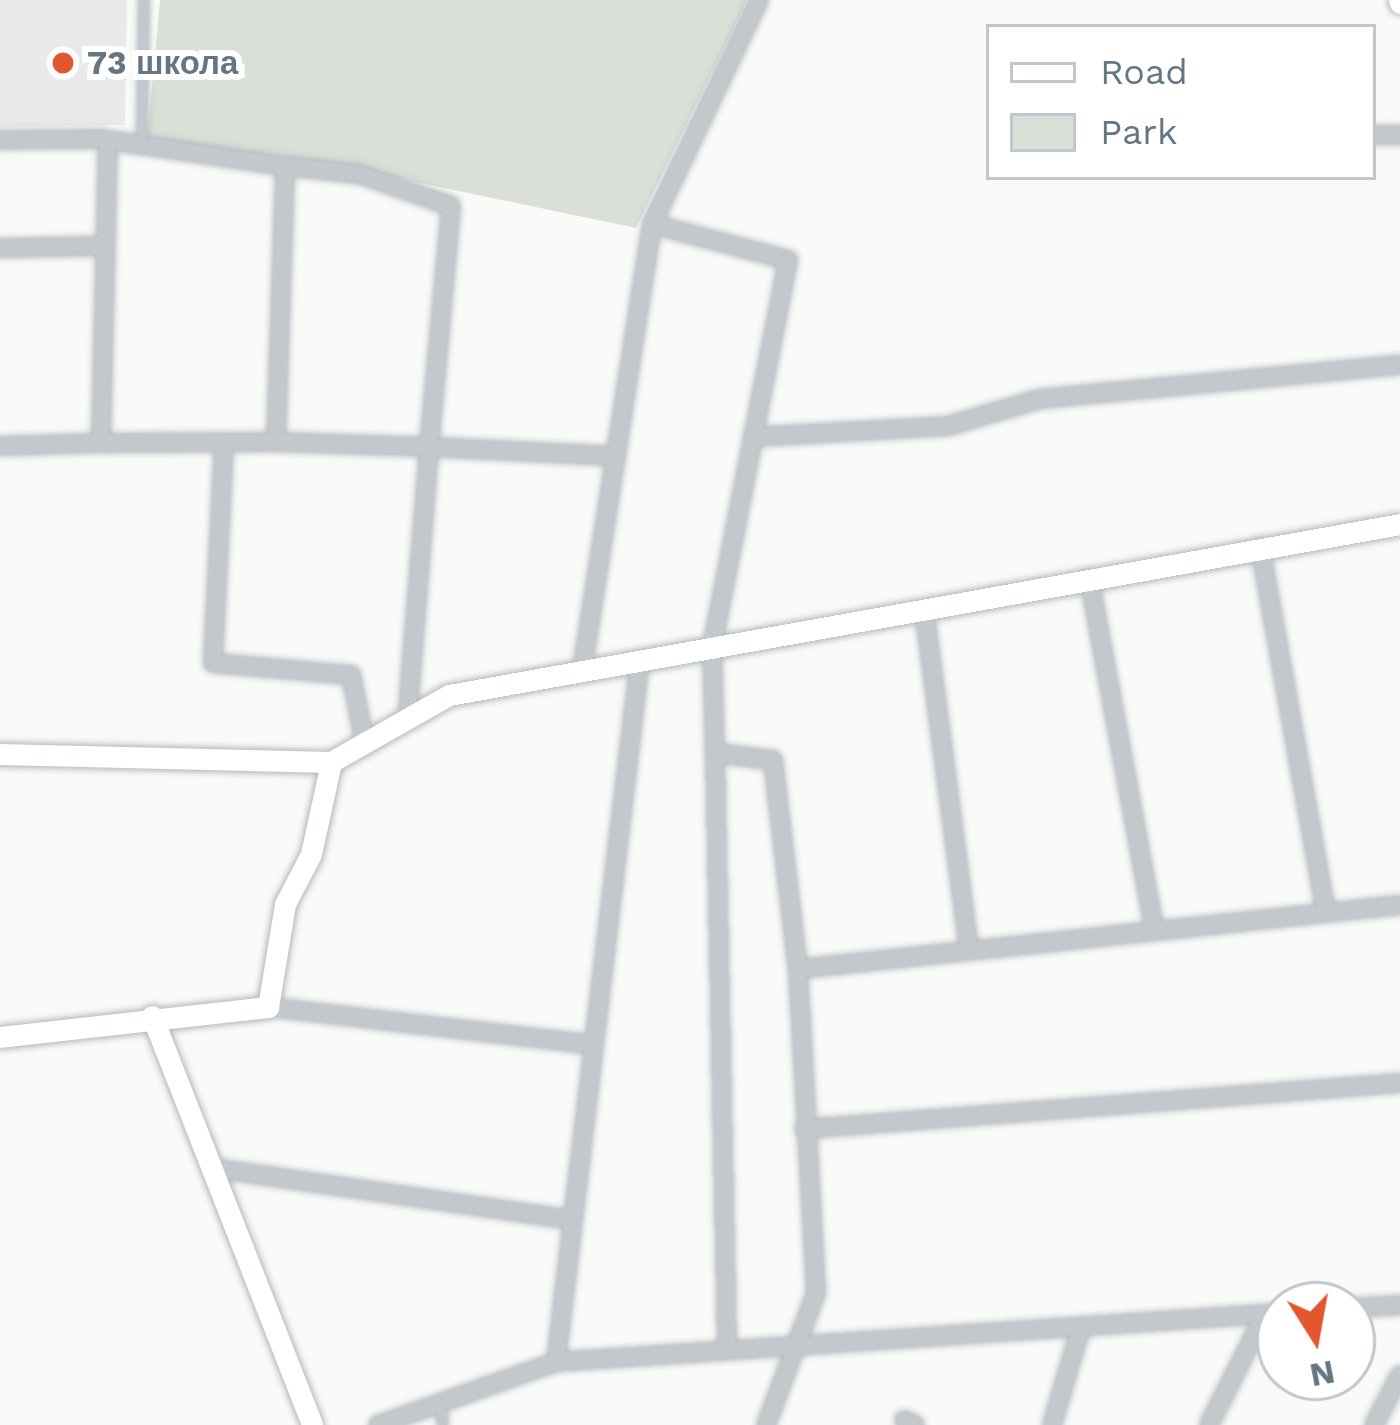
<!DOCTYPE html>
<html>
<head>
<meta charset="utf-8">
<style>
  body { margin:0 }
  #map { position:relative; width:1400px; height:1425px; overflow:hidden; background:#fafaf8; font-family:"Work Sans",sans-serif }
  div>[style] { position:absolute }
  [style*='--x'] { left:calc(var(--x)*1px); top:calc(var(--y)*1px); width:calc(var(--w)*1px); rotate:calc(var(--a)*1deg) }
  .built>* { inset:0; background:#e8e9e9 }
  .green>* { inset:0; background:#dadfd7 }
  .roads { filter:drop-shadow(0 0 3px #b3babf) drop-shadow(0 0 3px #b3babf) }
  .lane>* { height:8px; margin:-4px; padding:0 4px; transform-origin:4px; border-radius:4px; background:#c3c8cc }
  .street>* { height:16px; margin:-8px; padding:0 8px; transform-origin:8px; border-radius:8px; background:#c3c8cc }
  .secondary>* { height:21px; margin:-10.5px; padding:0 10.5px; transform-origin:10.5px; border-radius:10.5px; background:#fff }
  .dots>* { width:33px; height:33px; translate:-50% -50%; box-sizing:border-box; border:6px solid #fff; border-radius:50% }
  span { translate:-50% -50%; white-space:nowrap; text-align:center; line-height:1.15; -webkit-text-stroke:12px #fff; paint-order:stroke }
  .poi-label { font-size:33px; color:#657683; font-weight:700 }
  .left { translate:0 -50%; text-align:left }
  .legend { position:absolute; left:986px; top:24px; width:390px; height:156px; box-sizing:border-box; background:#fff; border:3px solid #c1c8cd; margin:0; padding:15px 21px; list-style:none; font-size:36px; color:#657683 }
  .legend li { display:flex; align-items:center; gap:24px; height:60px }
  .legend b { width:60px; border:3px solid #c1c8cd }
  .north { position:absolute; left:1256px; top:1281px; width:120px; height:120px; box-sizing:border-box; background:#fff; border:3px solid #c1c8cd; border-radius:50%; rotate:169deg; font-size:33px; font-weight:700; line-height:48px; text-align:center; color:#657683 }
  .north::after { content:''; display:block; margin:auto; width:42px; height:54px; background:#e4572e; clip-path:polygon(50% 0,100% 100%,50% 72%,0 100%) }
</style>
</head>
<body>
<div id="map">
  <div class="built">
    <i style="clip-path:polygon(0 0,127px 0,125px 125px,0 127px)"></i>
  </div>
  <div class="green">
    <i style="clip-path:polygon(160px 0,747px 0,636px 228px,325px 163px,147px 140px)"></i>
  </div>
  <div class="roads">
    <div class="lane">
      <i style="--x:142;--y:142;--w:142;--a:-89.2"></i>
      <i style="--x:441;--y:1404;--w:21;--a:85"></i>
    </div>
    <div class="street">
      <i style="--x:1373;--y:135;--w:27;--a:0"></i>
      <i style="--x:0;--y:140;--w:103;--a:-0.6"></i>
      <i style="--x:285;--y:166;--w:74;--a:6.2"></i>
      <i style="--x:359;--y:174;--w:97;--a:19.2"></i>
      <i style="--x:451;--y:206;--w:242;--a:95.2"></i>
      <i style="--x:429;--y:447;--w:153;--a:-178.1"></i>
      <i style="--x:276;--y:442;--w:276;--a:-88.1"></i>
      <i style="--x:652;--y:224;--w:248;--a:-64.5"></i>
      <i style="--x:0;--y:248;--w:104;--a:-1.1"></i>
      <i style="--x:753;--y:437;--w:195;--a:-3.2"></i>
      <i style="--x:948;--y:426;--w:95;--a:-16.5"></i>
      <i style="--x:1039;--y:399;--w:363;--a:-5.4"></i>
      <i style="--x:276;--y:442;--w:175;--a:179.7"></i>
      <i style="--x:101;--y:443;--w:303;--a:-88.7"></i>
      <i style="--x:108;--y:140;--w:179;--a:8.4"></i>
      <i style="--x:224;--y:443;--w:220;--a:92.9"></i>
      <i style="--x:213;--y:663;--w:139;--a:5"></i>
      <i style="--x:351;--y:675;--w:65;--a:78.5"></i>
      <i style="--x:0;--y:446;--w:101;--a:-1.7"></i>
      <i style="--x:1260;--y:546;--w:373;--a:79.8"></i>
      <i style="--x:1089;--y:577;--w:358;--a:79.5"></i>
      <i style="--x:924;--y:608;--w:339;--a:82.5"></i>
      <i style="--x:582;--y:671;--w:452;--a:-81.1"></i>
      <i style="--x:652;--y:224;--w:141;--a:14.8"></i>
      <i style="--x:788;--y:260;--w:394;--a:101.1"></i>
      <i style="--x:712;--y:647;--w:106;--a:88.4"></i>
      <i style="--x:715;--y:753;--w:58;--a:6.9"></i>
      <i style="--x:773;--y:760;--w:210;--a:83.2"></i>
      <i style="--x:798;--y:969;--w:324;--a:86.8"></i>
      <i style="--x:816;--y:1293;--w:141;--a:110.7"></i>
      <i style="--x:408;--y:710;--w:264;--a:-85.4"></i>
      <i style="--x:429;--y:447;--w:187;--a:2.8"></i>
      <i style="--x:715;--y:753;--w:591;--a:88.84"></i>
      <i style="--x:798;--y:969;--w:605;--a:-6.07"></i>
      <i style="--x:268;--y:1007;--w:328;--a:6.6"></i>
      <i style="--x:804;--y:1129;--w:598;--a:-4.41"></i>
      <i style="--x:212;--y:1168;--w:365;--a:8.2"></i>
      <i style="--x:1352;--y:1308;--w:48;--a:-3.6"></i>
      <i style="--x:556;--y:1362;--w:707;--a:-83.18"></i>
      <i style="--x:904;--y:1420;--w:12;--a:24"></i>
      <i style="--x:378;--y:1425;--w:189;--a:-19.5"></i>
      <i style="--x:556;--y:1362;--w:726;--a:-3.87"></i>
      <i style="--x:1052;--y:1425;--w:102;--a:-73.5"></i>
      <i style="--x:1209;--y:1425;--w:124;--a:-63.2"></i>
      <i style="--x:1374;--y:1425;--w:56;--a:-62.5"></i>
    </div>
    <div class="secondary">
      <i style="--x:1399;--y:0;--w:3;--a:72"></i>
      <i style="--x:0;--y:754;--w:331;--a:1.4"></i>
      <i style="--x:331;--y:762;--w:136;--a:-29.6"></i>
      <i style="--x:449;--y:695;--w:966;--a:-10.19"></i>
      <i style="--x:152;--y:1016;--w:439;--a:68.6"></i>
      <i style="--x:0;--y:1037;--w:270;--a:-6.4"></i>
      <i style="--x:268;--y:1007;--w:104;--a:-80.6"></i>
      <i style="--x:285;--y:904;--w:56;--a:-62.5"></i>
      <i style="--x:311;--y:854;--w:94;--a:-77.7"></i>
    </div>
  </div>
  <div class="dots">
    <i style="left:63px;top:63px;background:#e4572e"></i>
  </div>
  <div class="poi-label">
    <span class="left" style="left:87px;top:63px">73 школа</span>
  </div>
  <ul class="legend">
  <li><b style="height:15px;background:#fff"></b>Road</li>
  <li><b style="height:33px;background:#dadfd7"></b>Park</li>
  </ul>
  <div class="north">N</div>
</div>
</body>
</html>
